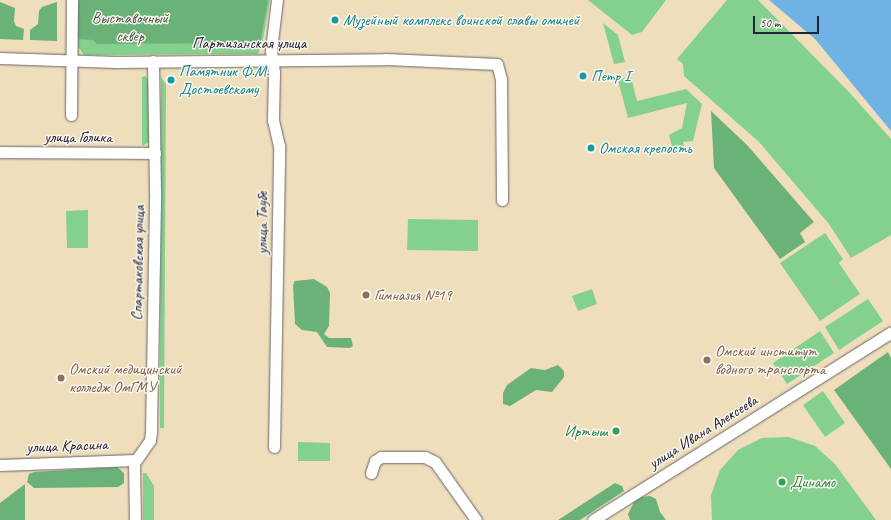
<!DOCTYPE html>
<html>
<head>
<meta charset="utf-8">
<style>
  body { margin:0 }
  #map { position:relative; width:891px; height:520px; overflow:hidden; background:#efdebc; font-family:Caveat,sans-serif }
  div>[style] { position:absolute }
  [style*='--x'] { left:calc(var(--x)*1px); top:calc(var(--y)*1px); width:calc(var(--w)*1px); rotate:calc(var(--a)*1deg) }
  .green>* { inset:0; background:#84d08e }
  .forest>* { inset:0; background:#6bb279 }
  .water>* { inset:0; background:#6fb3e4 }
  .roads { filter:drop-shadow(0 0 1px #6a6468) drop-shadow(0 0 1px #6a6468) }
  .minor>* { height:11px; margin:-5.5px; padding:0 5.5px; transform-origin:5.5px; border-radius:5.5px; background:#fff }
  .dots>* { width:11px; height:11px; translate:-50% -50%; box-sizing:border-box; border:2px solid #fbf7ec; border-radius:50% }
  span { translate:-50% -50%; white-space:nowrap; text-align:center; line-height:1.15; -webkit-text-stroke:3px #fbf7ec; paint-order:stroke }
  .park-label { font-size:16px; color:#3f5654 }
  .culture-label { font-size:16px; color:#0d838f }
  .left { translate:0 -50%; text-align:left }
  .street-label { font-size:16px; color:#22223b }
  .education-label { font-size:16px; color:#785e54 }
  .leisure-label { font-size:16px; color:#27864d }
  .right { translate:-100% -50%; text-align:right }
  .scale { position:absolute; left:753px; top:16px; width:66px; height:18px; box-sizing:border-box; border:2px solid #22223b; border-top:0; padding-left:5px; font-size:12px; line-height:14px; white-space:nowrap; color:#22223b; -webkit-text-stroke:3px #fbf7ec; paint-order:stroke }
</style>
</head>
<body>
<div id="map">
  <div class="green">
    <i style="clip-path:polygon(77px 0,270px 0,262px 45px,258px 54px,84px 55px,76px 44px)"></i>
    <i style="clip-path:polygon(588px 0,666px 0,642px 32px,632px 35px)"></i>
    <i style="clip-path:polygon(727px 0,758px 0,849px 92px,891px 139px,891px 235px,851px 258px,829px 224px,759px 142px,684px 76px,683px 64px,677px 59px)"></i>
    <i style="clip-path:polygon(603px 23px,618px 35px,625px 62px,614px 64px)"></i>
    <i style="clip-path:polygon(145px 76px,149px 81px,149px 142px,142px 146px,142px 77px)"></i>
    <i style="clip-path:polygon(161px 77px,166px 84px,164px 428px,160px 428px)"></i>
    <i style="clip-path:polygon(631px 77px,637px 101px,686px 89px,702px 104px,693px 141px,683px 142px,686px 152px,674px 154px,669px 135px,682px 128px,687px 103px,628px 118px,618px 80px)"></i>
    <i style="clip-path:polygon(88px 210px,88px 248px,67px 248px,66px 211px)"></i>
    <i style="clip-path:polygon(408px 219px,478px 220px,478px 251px,407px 250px)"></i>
    <i style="clip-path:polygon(825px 233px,843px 259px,839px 263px,860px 294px,820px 321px,780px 263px)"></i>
    <i style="clip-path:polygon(592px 289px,597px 304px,578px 311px,572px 296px)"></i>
    <i style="clip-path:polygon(868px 299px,883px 321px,839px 350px,825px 327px)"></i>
    <i style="clip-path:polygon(820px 331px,834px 353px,787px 384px,773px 363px)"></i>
    <i style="clip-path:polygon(823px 391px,845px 423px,825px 437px,803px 405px)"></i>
    <i style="clip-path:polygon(789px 437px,815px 446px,835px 464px,876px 520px,712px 520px,711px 495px,720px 470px,738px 450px,762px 438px)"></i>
    <i style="clip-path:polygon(298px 442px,330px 443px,330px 461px,298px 461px)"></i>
    <i style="clip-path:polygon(143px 473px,146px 473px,154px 486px,154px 520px,143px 520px)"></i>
  </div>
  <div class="forest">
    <i style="clip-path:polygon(79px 0,267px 0,268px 1px,260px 43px,97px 44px,93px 40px,77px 39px)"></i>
    <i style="clip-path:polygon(0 2px,15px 8px,14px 21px,16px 26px,24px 29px,23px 40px,0 39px)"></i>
    <i style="clip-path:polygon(57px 2px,57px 41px,30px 40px,30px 30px,38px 24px,39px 11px,42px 7px)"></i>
    <i style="clip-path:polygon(711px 111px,747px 145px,814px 222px,800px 233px,805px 242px,780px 259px,714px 168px)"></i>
    <i style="clip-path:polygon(314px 279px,327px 287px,330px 293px,329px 326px,324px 334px,329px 338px,351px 338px,353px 346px,350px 348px,327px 347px,317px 332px,302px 330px,295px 324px,293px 285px,295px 281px)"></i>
    <i style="clip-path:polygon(888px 352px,891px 358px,891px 469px,834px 390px)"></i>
    <i style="clip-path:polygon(558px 365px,564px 371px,564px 377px,552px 392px,536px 390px,510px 406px,503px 404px,503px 393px,507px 385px,531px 368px,545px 370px)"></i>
    <i style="clip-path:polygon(117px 467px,124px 473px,124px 483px,118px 487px,34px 488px,27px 482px,29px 474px,34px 472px)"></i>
    <i style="clip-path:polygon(615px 483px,622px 486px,624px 491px,580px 520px,558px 520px)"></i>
    <i style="clip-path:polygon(25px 484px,25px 520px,0 520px,0 503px)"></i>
    <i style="clip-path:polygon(650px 496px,656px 499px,660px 512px,666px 520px,630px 520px,628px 514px,634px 502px,642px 497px)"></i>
  </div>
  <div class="water">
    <i style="clip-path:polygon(769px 0,891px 0,891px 131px,815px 39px)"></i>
  </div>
  <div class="roads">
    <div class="minor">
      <i style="--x:0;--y:58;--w:116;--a:2"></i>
      <i style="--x:116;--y:62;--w:270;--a:-0.6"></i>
      <i style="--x:386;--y:59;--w:111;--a:2.6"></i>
      <i style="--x:497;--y:64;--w:16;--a:75"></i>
      <i style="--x:501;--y:79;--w:121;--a:89.5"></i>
      <i style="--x:71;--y:115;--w:115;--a:-89.5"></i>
      <i style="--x:0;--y:152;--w:155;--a:0.4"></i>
      <i style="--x:274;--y:447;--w:301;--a:-89"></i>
      <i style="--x:279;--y:146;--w:27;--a:-103"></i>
      <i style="--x:273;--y:120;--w:48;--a:-88.8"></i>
      <i style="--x:274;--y:72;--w:22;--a:-98"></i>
      <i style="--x:271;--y:50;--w:50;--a:-83.2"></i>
      <i style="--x:0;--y:465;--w:135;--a:-2.1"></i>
      <i style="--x:371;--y:473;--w:13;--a:-72"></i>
      <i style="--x:375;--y:461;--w:7;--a:-34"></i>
      <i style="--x:381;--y:457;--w:44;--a:0"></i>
      <i style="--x:425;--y:457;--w:11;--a:27"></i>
      <i style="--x:435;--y:462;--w:71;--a:54.7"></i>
      <i style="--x:135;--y:520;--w:57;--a:-91"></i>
      <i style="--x:134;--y:463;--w:28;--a:-55"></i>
      <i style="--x:150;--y:440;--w:8;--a:-83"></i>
      <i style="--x:151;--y:432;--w:241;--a:-89"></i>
      <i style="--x:155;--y:191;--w:130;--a:-90.9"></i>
      <i style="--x:593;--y:520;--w:352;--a:-32.2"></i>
    </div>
  </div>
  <div class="dots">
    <i style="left:335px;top:20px;background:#0f9aa8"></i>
    <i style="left:583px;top:76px;background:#0f9aa8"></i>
    <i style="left:171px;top:80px;background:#0f9aa8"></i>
    <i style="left:591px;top:148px;background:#0f9aa8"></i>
    <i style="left:366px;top:295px;background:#8d6e63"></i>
    <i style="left:707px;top:360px;background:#8d6e63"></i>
    <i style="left:61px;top:378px;background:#8d6e63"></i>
    <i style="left:616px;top:431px;background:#2e9e5b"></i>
    <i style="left:782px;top:482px;background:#2e9e5b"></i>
  </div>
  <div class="park-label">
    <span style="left:130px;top:27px">Выставочный<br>сквер</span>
  </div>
  <div class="culture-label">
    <span class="left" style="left:343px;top:20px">Музейный комплекс воинской славы омичей</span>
    <span class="left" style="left:179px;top:80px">Памятник Ф.М.<br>Достоевскому</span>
    <span class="left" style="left:591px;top:76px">Петр I</span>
    <span class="left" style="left:599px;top:148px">Омская крепость</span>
  </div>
  <div class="street-label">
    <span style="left:249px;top:43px">Партизанская улица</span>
    <span style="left:78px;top:137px">улица Голика</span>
    <span style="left:262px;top:223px;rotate:-90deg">улица Таубе</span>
    <span style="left:138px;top:263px;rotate:-89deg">Спартаковская улица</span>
    <span style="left:703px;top:432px;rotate:-32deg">улица Ивана Алексеева</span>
    <span style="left:67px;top:446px;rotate:-2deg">улица Красина</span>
  </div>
  <div class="education-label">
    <span class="left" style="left:374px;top:295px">Гимназия №19</span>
    <span class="left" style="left:715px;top:360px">Омский институт<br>водного транспорта</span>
    <span class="left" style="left:69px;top:378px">Омский медицинский<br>колледж ОмГМУ</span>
  </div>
  <div class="leisure-label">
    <span class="right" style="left:608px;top:431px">Иртыш</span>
    <span class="left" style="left:790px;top:482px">Динамо</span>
  </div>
  <div class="scale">50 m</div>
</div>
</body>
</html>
